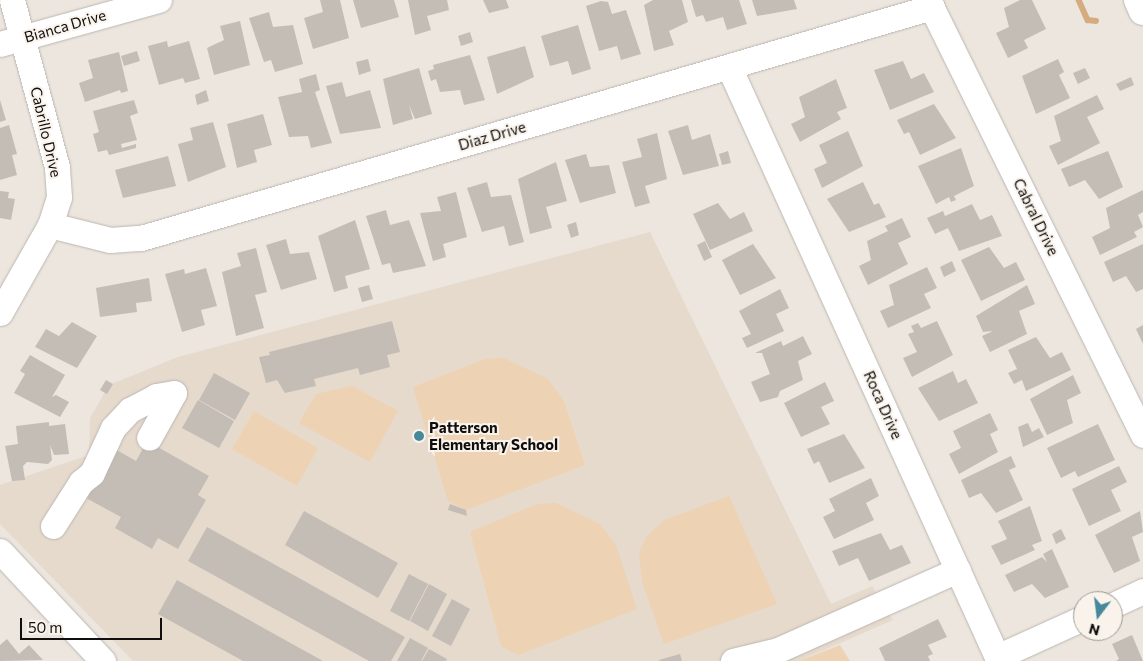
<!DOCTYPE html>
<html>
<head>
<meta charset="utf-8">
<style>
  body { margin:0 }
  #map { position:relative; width:1143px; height:661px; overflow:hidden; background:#ece6df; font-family:Commissioner,sans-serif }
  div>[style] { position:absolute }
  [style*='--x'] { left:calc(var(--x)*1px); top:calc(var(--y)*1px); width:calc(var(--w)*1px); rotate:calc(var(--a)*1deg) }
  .built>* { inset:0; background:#e6dacd }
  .green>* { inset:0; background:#edd2b4 }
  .stream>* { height:5.5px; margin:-2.75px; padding:0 2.75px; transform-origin:2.75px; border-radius:2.75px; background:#d5ac80 }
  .building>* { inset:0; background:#c3bdb6 }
  .roads { filter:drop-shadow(0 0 1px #bcb6af) drop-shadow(0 0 1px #bcb6af) }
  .minor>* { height:25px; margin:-12.5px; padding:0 12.5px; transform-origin:12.5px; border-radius:12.5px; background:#fff }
  .highway>* { height:28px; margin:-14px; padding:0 14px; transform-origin:14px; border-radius:14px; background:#fff }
  .dots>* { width:14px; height:14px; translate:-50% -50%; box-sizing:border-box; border:2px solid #f9f3ec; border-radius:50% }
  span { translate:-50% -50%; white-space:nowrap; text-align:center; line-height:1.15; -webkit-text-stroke:4px #f9f3ec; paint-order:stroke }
  .street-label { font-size:15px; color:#110f0d }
  .poi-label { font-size:15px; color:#110f0d; font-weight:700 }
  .left { translate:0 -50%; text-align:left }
  .north { position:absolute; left:1073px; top:591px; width:50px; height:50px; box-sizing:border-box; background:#f9f3ec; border:1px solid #9c9893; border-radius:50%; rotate:195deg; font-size:14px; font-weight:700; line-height:20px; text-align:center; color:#110f0d }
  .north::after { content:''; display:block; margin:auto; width:18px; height:22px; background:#48889b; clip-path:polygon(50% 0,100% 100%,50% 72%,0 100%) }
  .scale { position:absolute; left:20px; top:618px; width:142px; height:22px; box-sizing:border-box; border:2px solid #110f0d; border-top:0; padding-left:6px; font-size:15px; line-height:18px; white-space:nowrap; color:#110f0d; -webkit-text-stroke:4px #f9f3ec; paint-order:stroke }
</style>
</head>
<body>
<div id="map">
  <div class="built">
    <i style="clip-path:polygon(650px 232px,831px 604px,872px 586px,893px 620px,799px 661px,133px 661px,0 524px,0 485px,89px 455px,90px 418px,109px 385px,178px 357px)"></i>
  </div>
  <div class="green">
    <i style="clip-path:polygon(504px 358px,548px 379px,564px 401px,585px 465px,466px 510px,448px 501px,413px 387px,485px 359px)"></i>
    <i style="clip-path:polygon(352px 386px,398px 411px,370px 462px,299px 423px,316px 394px)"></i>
    <i style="clip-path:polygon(254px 411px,318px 448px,297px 486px,232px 449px)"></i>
    <i style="clip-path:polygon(729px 496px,777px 604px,664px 644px,642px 582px,639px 553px,646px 537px,664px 520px)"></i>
    <i style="clip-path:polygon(556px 503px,600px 524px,616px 545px,637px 609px,518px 655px,501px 646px,470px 532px,537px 504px)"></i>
    <i style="clip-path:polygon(840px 645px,850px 661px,799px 661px)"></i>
  </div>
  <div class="stream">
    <i style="--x:1079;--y:0;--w:22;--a:66"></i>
    <i style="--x:1088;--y:20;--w:8;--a:7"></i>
  </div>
  <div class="building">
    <i style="clip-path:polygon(320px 0,340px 0,349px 38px,313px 49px,304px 18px,323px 12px)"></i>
    <i style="clip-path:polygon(353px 0,394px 0,399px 17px,361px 28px)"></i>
    <i style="clip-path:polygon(408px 0,447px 0,449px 10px,427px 16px,431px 30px,415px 35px)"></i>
    <i style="clip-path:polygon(483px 0,506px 0,509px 8px,489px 13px)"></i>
    <i style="clip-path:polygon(653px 0,682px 0,688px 22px,669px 31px,674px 45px,654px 51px,644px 5px)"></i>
    <i style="clip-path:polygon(691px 0,739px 0,747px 24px,727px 30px,723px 17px,706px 22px,703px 15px,696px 17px)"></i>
    <i style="clip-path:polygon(752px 0,794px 0,797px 9px,757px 16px)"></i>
    <i style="clip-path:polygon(1020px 0,1032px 0,1046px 29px,1024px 40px,1028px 48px,1008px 58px,996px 33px,1009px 27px,1004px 8px)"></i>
    <i style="clip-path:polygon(601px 1px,608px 2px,612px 14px,626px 10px,641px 54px,621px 60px,617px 46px,599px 51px,586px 6px)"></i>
    <i style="clip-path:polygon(269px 12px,273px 27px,293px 25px,303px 64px,275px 72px,271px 60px,264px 62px,249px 18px)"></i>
    <i style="clip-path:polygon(240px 21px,250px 65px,214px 75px,207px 48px,224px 40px,220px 26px)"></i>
    <i style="clip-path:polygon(578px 25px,591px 69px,572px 75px,568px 61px,550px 66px,541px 36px)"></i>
    <i style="clip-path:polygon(470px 32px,473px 42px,461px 46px,458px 36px)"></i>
    <i style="clip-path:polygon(167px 41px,168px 47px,189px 41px,200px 79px,185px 83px,183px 78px,159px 85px,148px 46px)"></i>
    <i style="clip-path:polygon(525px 46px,534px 77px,497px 94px,487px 57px)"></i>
    <i style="clip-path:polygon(137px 51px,140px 61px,124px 66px,121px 56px)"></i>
    <i style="clip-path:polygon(119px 52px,128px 91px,121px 93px,120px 90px,85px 102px,79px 83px,93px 78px,88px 60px)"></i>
    <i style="clip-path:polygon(470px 55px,485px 100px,464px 105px,460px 90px,440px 92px,436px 79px,431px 81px,428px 71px,434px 69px,433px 65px)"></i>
    <i style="clip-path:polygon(368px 59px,371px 71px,359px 75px,356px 62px)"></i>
    <i style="clip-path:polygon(1058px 59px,1064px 72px,1059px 75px,1070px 98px,1036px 114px,1022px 76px)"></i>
    <i style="clip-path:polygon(903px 61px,911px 79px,924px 73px,934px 92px,890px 110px,874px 70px)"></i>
    <i style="clip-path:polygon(419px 68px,432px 114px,415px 119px,409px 105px,413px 119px,393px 125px,383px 79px)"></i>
    <i style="clip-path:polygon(1085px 68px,1090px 78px,1078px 84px,1073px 73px)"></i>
    <i style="clip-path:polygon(316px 74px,320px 90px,315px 92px,332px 143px,311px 148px,308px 136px,289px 137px,278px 97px,302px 92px,299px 79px)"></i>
    <i style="clip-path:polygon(1131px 77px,1134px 85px,1120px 91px,1116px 84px)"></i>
    <i style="clip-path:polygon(836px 79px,847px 108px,837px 112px,841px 119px,800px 142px,791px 124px,805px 117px,799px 97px)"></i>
    <i style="clip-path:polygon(342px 82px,346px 97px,370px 90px,381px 128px,340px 134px,326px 86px)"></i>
    <i style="clip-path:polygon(206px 90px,209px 101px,197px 105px,195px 95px)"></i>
    <i style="clip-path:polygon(1097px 95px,1104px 109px,1087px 117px,1100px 143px,1058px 165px,1049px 146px,1061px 141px,1054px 116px)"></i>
    <i style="clip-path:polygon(0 100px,6px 120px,0 122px)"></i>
    <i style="clip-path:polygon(134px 100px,138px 113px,130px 116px,137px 140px,121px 144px,122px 148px,136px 144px,136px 148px,109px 155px,107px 150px,98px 152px,93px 134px,99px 132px,93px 111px)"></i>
    <i style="clip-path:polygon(934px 104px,956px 138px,920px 155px,909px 132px,904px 134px,897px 120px)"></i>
    <i style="clip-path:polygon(263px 114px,272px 145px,254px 150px,257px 162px,237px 168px,227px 124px)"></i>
    <i style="clip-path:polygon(213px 122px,226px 167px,188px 182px,178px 144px,193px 140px,190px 128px)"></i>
    <i style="clip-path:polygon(9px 125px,17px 154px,12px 155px,17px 175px,0 180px,0 128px)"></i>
    <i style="clip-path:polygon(688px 125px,692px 140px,710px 134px,719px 166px,683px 175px,668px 131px)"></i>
    <i style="clip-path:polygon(848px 131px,863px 166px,822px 188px,814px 169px,827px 163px,819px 145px)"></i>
    <i style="clip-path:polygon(657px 133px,667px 179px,645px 186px,650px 203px,635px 207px,622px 162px,642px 157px,637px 139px)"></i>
    <i style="clip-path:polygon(961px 148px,974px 186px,954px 196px,956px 200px,951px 202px,949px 197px,936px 204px,918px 166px)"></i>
    <i style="clip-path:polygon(728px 151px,731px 163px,722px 165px,719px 154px)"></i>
    <i style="clip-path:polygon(1108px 151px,1123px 187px,1099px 199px,1085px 180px,1069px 187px,1061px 169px)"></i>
    <i style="clip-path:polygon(586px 154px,590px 167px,609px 165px,616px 193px,580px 203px,565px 160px)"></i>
    <i style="clip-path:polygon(168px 156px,176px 186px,123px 198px,115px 170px)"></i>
    <i style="clip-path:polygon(556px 162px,567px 201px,546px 207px,552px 228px,530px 234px,518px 179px)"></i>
    <i style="clip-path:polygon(487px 182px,491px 197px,511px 195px,524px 242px,509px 246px,504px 226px,482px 232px,467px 188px)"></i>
    <i style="clip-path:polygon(863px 182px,874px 205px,879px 203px,886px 217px,849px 232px,827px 199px)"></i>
    <i style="clip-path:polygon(1143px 190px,1143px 212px,1138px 215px,1143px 227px,1134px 232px,1137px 237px,1100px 255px,1092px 237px,1110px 228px,1106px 208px)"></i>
    <i style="clip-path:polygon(0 191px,9px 192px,8px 198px,15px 199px,11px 220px,0 218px)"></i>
    <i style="clip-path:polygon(456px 192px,467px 237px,443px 244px,446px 257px,433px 261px,420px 213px,441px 211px,437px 197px)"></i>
    <i style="clip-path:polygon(718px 203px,730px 219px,744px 212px,753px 231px,710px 250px,693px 214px)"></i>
    <i style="clip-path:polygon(972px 204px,980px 220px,992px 215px,1002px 236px,959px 251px,948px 228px,935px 234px,927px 218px,943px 211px,945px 216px)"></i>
    <i style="clip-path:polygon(386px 210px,390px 225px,409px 220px,426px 266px,393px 273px,390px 263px,382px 265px,366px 216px)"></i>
    <i style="clip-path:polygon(902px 218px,911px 237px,898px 243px,908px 264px,868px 285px,859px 266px,871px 260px,867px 241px,888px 231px,885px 226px)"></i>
    <i style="clip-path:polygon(355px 220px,370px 269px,345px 276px,348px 288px,334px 292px,318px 236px)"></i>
    <i style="clip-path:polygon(576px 222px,579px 235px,571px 238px,567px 225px)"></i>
    <i style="clip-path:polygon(286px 239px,290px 254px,309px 252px,317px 279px,281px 290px,266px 245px)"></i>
    <i style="clip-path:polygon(705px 241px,712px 257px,704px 261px,697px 245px)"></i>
    <i style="clip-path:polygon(753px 244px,776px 278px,740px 295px,722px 260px)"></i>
    <i style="clip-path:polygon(1143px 244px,1143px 289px,1136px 292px,1126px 276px,1113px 282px,1104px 262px)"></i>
    <i style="clip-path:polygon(989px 247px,1004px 268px,1016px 262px,1025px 280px,981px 301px,961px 260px)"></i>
    <i style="clip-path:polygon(256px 248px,267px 292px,255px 295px,264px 328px,236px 336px,222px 272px,241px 266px,237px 253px)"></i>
    <i style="clip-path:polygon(952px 261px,956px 271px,944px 277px,940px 267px)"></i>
    <i style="clip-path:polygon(927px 267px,937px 288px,924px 294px,931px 308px,888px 328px,880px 311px,894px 305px,889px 285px)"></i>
    <i style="clip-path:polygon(206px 268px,217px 306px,201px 310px,205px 325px,182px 332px,165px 274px,184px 269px,185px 274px)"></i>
    <i style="clip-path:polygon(149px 278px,152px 301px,136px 303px,137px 312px,100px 317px,96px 288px)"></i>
    <i style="clip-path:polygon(369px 285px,373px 299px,362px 302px,358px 288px)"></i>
    <i style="clip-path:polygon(1027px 285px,1035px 304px,1019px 311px,1027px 334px,990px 352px,982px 336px,993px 331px,983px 332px,976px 316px)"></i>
    <i style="clip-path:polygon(780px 289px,789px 308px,776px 314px,784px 331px,747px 348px,742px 338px,751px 334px,739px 311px)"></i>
    <i style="clip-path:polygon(392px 321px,400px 352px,387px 355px,390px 367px,360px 375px,358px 368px,314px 379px,316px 386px,285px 393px,277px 380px,266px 383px,259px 357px,270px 355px,269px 352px)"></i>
    <i style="clip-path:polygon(937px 321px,953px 355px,912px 377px,903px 358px,917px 352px,908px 334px,914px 332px,911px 326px,918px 323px,921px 328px)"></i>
    <i style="clip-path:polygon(72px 322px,97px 336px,77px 368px,35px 347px,46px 329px,59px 336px)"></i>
    <i style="clip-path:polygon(1143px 325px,1143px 344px,1136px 329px)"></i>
    <i style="clip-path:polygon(803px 336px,812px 354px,798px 361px,803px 380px,780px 391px,778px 397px,760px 402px,751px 382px,770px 374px,762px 353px,755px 353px,781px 341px,783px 346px)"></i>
    <i style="clip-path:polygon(1036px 337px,1050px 358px,1062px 352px,1071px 370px,1026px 391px,1022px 380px,1014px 384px,1008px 373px,1017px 369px,1008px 350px)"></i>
    <i style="clip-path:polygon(30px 355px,65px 375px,52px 397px,56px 395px,69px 402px,60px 417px,14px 393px,25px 374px,20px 371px)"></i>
    <i style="clip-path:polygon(953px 371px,958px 383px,966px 379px,978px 403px,939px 421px,918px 388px)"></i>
    <i style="clip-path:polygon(214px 373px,250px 393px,235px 420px,199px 400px)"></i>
    <i style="clip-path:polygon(1073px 375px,1081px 393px,1067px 400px,1073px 423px,1047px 435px,1030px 399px)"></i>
    <i style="clip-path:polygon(106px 380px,113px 384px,107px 394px,100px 390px)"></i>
    <i style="clip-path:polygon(825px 382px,834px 401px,821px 407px,830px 424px,801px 437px,784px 403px)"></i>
    <i style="clip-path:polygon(198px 400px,234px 421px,219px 448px,182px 428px)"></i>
    <i style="clip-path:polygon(990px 413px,998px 430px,990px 434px,998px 452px,959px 474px,949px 454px,961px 448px,953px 431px)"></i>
    <i style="clip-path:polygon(49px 422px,49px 426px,65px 424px,69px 454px,54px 455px,50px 445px,52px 460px,48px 464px,27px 462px,23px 466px,25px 480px,12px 481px,5px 446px,18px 444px,16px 426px)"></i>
    <i style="clip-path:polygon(1028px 423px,1032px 432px,1039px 428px,1044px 437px,1023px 447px,1018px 427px)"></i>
    <i style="clip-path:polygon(1098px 424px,1115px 460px,1078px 477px,1075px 471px,1061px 478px,1047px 448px)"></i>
    <i style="clip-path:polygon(844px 434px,865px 468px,829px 483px,819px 461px,814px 464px,807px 449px)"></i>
    <i style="clip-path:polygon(147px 441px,209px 476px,198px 495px,206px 500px,178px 549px,158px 538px,152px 549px,115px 528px,121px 517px,86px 498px,113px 448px,136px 461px)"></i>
    <i style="clip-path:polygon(1011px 456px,1016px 467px,1009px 470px,1023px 500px,996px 513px,981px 493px,969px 498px,961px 480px)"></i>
    <i style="clip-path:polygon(1119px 466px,1127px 482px,1111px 490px,1121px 511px,1089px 526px,1072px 489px)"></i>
    <i style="clip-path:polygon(871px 478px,879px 496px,866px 503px,874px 520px,834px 539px,823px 517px,835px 511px,829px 499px)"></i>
    <i style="clip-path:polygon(450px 504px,466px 510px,467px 516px,448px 510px)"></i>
    <i style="clip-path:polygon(1030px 506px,1042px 541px,1032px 545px,1035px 550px,1001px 565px,991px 546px,1007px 539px,998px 521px)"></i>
    <i style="clip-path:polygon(304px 511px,398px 563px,378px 598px,285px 545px)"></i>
    <i style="clip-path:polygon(1140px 511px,1143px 532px,1132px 537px,1140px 561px,1114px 573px,1095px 535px)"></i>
    <i style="clip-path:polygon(207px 527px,405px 637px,391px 661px,369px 661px,188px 561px)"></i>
    <i style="clip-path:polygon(1061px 529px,1066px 539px,1056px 544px,1052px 534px)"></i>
    <i style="clip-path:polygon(881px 533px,890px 550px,902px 545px,911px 563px,869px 581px,858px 558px,839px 566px,832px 551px)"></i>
    <i style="clip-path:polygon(1052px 549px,1069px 587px,1045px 598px,1032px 584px,1014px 592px,1005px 575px,1042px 557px,1047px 562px,1043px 554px)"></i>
    <i style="clip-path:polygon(409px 574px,428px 584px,409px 621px,390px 611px)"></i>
    <i style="clip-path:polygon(177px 580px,323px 661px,243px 661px,158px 614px)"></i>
    <i style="clip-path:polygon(429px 584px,447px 594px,428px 631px,410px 621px)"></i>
    <i style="clip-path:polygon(452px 599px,470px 609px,451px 646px,432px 636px)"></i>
    <i style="clip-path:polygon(938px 619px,947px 637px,928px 645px,933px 654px,928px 656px,930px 661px,885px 661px,879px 648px)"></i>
    <i style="clip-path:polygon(1132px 635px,1143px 661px,1116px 661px,1119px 659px,1112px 644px)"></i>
    <i style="clip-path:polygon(410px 638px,428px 648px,421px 661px,397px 661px)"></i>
    <i style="clip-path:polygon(7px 639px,19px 654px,29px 645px,43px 660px,0 661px,0 645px)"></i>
    <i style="clip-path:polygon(429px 649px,447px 659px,446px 661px,422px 661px)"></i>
    <i style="clip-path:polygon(680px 654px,682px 661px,659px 661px,659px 660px)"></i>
  </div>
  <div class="roads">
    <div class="minor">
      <i style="--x:928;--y:0;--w:485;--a:63.7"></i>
      <i style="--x:0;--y:44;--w:165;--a:-15.5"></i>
      <i style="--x:729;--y:67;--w:648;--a:65.57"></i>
      <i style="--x:997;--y:657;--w:94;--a:-24.4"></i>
      <i style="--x:50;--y:225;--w:62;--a:14"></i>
      <i style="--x:110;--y:240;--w:31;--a:-4"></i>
      <i style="--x:141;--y:238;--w:824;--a:-16.28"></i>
      <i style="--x:0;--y:313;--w:101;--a:-60.4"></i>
      <i style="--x:50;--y:225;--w:29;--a:-72"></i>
      <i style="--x:59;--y:197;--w:30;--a:-94"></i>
      <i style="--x:57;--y:167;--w:173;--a:-105.1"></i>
      <i style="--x:53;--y:526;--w:52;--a:-57.5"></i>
      <i style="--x:81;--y:482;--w:14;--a:-39"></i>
      <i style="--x:92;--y:473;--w:50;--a:-65"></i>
      <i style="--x:113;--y:428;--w:25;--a:-47"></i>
      <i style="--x:130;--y:410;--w:30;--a:-28"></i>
      <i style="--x:156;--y:396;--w:18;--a:-9"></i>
      <i style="--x:174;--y:393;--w:51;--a:119.1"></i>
      <i style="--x:0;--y:551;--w:151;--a:46.9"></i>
      <i style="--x:1113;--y:605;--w:33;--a:-25"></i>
      <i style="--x:733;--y:661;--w:46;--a:-13.7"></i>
      <i style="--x:778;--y:650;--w:197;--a:-24"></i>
    </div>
    <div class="highway">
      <i style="--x:1138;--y:0;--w:12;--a:66"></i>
    </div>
  </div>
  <div class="dots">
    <i style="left:419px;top:436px;background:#48889b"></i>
  </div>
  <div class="street-label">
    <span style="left:65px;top:26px;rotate:-16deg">Bianca Drive</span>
    <span style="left:46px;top:132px;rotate:77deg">Cabrillo Drive</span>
    <span style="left:492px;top:136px;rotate:-16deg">Diaz Drive</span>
    <span style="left:1036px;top:217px;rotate:64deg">Cabral Drive</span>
    <span style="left:883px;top:405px;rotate:66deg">Roca Drive</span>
  </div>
  <div class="poi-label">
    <span class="left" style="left:429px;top:436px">Patterson<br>Elementary School</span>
  </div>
  <div class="north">N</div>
  <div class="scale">50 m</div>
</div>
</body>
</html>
